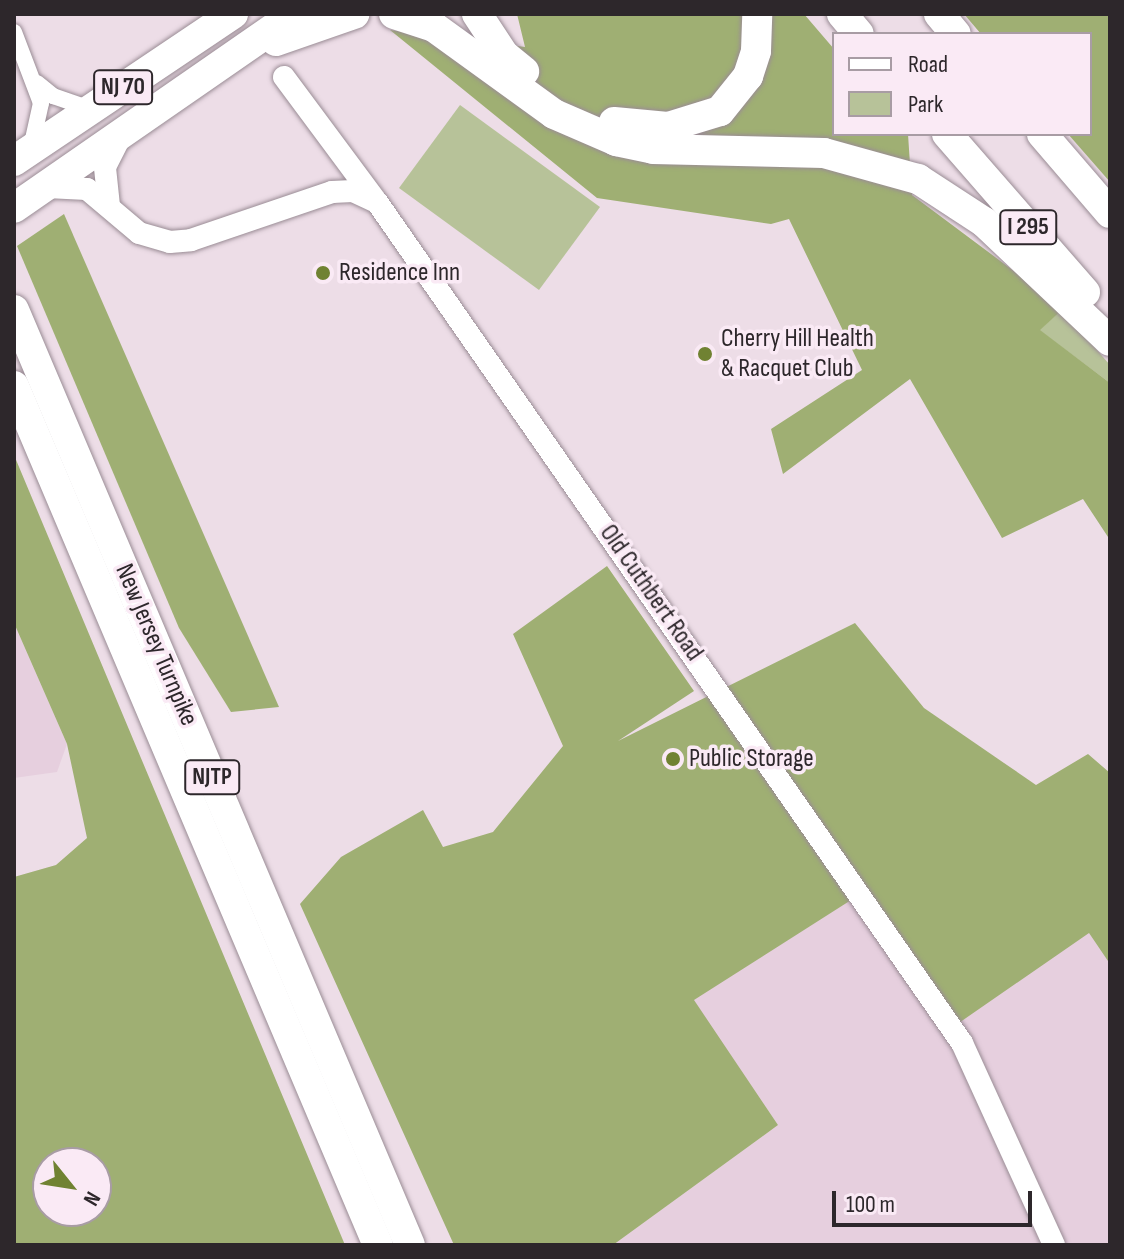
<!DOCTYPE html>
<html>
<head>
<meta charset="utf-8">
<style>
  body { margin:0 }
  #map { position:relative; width:1124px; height:1259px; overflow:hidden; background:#eddde7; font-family:"Sofia Sans Condensed",sans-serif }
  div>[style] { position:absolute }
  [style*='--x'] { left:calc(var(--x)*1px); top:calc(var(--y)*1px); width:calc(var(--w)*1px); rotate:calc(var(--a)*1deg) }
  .built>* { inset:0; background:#e6cfde }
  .green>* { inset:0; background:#b7c299 }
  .forest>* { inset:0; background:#9faf73 }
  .roads { filter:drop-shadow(0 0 2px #9a8c95) drop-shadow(0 0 2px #9a8c95) }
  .street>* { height:16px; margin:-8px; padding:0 8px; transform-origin:8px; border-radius:8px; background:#fff }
  .secondary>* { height:22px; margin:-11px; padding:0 11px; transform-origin:11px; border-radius:11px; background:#fff }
  .highway>* { height:30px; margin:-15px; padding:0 15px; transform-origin:15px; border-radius:15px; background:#fff }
  .dots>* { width:22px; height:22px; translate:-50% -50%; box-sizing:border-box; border:4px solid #faeaf5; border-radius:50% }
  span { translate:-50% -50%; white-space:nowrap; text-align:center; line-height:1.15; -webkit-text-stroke:7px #faeaf5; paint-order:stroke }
  .shield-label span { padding:2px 6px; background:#faeaf5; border:2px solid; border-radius:6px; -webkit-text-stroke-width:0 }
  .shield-label { font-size:24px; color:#2d272b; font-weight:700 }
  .poi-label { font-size:26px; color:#2d272b }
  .left { translate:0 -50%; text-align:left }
  .street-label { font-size:26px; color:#2d272b }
  .frame { position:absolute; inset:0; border:16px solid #2d272b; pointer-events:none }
  .legend { position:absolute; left:832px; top:32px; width:260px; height:104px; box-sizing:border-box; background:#faeaf5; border:2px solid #a89ca4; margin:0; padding:10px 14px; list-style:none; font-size:24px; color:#2d272b }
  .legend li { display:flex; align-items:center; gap:16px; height:40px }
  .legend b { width:40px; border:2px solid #a89ca4 }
  .north { position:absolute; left:32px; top:1147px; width:80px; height:80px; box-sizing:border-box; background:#faeaf5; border:2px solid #a89ca4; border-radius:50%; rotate:120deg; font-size:22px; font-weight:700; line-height:32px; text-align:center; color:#2d272b }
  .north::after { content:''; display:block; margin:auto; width:28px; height:36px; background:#708232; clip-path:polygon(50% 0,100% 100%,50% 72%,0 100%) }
  .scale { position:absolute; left:832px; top:1191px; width:200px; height:36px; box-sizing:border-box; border:4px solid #2d272b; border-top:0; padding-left:10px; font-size:24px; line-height:28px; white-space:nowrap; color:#2d272b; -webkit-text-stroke:6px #faeaf5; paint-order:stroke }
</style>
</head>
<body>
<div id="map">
  <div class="built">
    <i style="clip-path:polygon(14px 623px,67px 744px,57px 772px,14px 778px)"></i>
    <i style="clip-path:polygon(860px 894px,1089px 933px,1110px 964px,1110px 1245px,613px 1245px,778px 1125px,693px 1000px)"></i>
  </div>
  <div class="green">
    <i style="clip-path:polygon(460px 105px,600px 207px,539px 290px,399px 188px)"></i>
    <i style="clip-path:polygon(1062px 310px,1110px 365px,1110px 383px,1039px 330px)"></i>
  </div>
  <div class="forest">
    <i style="clip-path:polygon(517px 14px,804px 14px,834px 49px,834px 134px,908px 134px,912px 195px,1054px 301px,1062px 310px,1040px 330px,1110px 383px,1110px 540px,1083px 499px,1002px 538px,910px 379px,783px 474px,771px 429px,862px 370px,789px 219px,771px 224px,597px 198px,390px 30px,525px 47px)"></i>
    <i style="clip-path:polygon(964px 14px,1110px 14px,1110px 182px,1068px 134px,1090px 134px,1090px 34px,981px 34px)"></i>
    <i style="clip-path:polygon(64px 214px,279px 707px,231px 712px,179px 628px,17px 246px)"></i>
    <i style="clip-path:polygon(evenodd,14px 455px,345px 1245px,14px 1245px,14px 877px,56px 865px,87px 838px,67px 744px,14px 623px,14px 455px,96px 1163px,96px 1211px,48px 1211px,48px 1163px,96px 1163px)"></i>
    <i style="clip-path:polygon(607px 566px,694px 691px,618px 741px,855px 623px,924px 708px,1036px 785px,1088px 754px,1110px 773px,1110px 964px,1089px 933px,953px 1027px,859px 895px,694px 1000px,778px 1125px,613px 1245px,454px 1245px,300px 904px,341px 857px,423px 810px,443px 847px,493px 832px,563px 746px,513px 634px)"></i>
  </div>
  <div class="roads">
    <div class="street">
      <i style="--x:14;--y:32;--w:76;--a:69.2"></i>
      <i style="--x:41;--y:103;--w:46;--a:102.5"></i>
      <i style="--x:37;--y:83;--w:21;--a:39"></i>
      <i style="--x:53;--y:96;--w:39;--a:19"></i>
    </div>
    <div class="secondary">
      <i style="--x:284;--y:77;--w:151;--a:53.4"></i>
      <i style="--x:47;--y:187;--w:40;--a:2.9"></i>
      <i style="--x:87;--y:189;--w:68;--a:40.2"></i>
      <i style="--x:139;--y:233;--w:32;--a:16"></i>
      <i style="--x:170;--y:242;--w:21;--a:-5"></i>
      <i style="--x:191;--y:240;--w:149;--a:-18.8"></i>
      <i style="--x:332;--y:192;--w:21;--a:-3"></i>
      <i style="--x:353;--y:191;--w:26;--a:25"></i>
      <i style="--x:377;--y:202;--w:1024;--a:55.18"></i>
      <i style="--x:962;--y:1043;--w:222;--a:65.5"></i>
      <i style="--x:109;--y:206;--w:39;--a:-96"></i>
      <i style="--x:105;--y:167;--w:35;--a:-63"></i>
    </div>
    <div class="highway">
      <i style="--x:394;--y:14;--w:42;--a:18"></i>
      <i style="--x:434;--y:27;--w:148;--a:35.9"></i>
      <i style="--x:554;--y:114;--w:68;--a:23.5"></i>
      <i style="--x:616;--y:141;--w:38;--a:12"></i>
      <i style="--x:653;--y:149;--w:171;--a:1.3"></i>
      <i style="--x:824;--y:153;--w:98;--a:15.5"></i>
      <i style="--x:918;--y:179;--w:79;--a:33.1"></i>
      <i style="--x:984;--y:222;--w:173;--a:43.4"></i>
      <i style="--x:477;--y:14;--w:49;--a:56.6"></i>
      <i style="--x:504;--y:55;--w:26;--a:39"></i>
      <i style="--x:842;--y:14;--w:26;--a:50"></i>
      <i style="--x:939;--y:14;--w:26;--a:50"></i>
      <i style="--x:276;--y:41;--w:83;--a:-19.1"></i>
      <i style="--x:614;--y:122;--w:54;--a:5.3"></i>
      <i style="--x:668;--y:127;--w:54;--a:-17.1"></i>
      <i style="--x:720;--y:111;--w:45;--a:-51.3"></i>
      <i style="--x:748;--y:76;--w:26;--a:-72"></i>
      <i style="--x:756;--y:51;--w:37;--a:-88"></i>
      <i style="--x:947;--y:134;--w:210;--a:48.9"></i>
      <i style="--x:1042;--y:134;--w:104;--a:49.3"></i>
      <i style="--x:14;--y:161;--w:264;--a:-33.9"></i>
      <i style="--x:14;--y:208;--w:341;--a:-34.7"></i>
      <i style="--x:14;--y:310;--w:1015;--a:67.05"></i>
      <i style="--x:14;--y:386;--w:933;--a:67.04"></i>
    </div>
  </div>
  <div class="dots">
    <i style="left:323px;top:273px;background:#708232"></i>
    <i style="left:705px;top:354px;background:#708232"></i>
    <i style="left:673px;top:759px;background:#708232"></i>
  </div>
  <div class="shield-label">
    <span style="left:123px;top:87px">NJ 70</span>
    <span style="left:1028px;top:227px">I 295</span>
    <span style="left:212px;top:777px">NJTP</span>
  </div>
  <div class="poi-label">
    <span class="left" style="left:339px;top:273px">Residence Inn</span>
    <span class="left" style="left:721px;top:354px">Cherry Hill Health<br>&amp; Racquet Club</span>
    <span class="left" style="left:689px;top:759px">Public Storage</span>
  </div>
  <div class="street-label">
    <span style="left:651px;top:593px;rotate:55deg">Old Cuthbert Road</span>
    <span style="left:156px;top:645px;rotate:67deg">New Jersey Turnpike</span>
  </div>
  <div class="frame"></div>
  <ul class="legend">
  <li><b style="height:10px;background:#fff"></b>Road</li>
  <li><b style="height:22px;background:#b7c299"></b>Park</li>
  </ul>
  <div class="north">N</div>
  <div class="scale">100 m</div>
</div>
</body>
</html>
